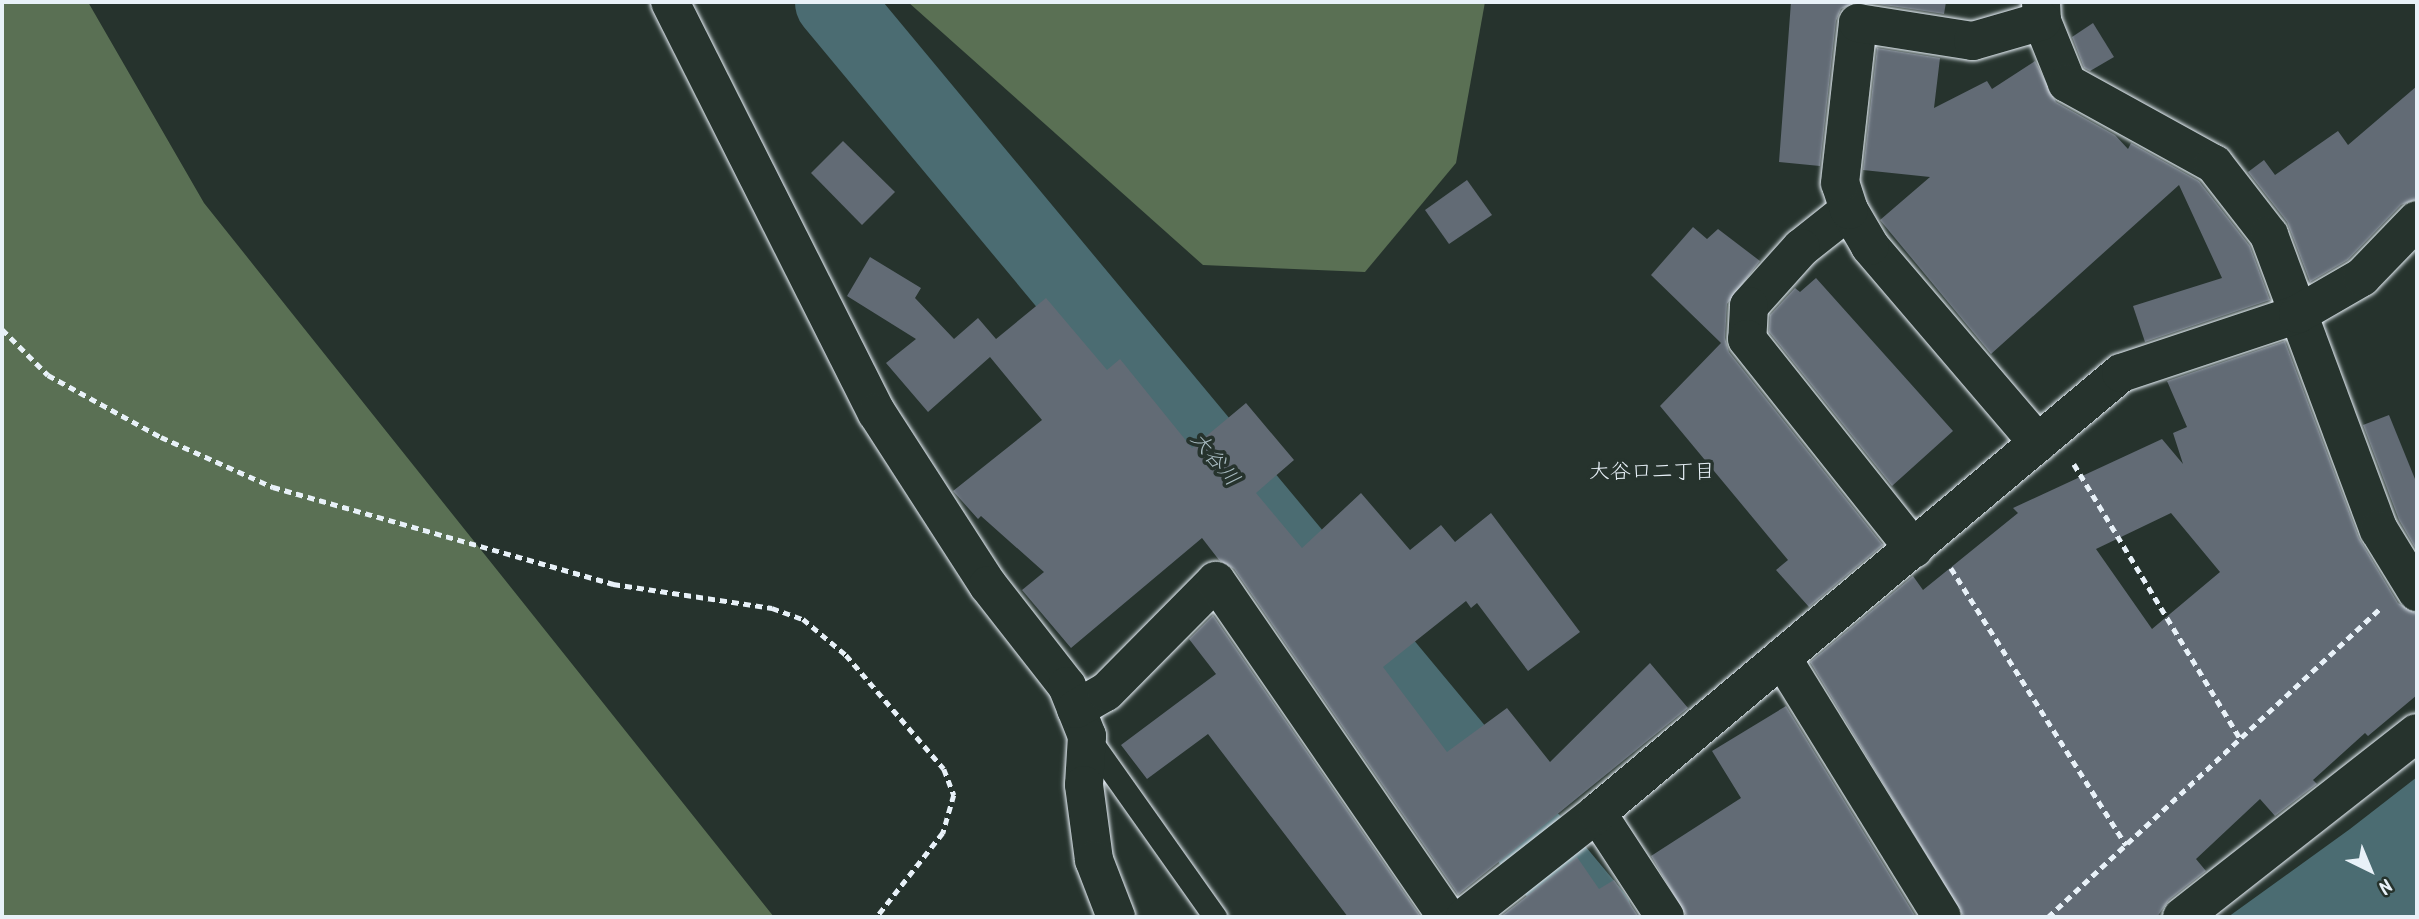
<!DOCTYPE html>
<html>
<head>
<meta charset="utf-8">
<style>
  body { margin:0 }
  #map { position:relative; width:2419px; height:919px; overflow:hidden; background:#26332d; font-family:Kalam,"Klee One",sans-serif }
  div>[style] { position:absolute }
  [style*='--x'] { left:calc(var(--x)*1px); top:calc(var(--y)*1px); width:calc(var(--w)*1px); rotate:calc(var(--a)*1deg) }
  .green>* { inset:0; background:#5a7054 }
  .water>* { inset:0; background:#4b6c72 }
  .river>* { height:77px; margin:-38.5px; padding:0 38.5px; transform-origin:38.5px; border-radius:38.5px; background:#4b6c72 }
  .building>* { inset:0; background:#626b75 }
  .path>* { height:4.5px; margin-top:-2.25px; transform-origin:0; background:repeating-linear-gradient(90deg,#e8f1f8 0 7px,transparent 0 12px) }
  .roads { filter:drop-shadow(0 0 2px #e8f1f8) drop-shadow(0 0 2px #e8f1f8) }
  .lane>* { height:23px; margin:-11.5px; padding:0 11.5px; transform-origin:11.5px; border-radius:11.5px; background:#26332d }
  .street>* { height:38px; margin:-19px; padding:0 19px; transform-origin:19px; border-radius:19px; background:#26332d }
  span { translate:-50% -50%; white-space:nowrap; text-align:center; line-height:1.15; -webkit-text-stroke:7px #26332d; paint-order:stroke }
  .water-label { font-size:21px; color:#a9bcc2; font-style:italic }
  .neighbourhood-label { font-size:21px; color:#e8f1f8 }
  .frame { position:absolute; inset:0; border:4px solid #e8f1f8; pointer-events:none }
  .north { position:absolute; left:2335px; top:835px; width:70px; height:70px; -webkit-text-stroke:5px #26332d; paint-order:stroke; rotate:137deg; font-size:19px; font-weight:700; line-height:28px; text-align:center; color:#e8f1f8 }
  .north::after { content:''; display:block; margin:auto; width:24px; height:32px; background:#e8f1f8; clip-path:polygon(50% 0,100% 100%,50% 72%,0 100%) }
</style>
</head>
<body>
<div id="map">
  <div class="green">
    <i style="clip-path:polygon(2px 2px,88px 2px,204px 203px,774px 917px,2px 917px)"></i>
    <i style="clip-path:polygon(908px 2px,1485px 2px,1456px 163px,1365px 272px,1203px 265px)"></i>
  </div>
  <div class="water">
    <i style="clip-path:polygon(2417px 777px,2417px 917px,2228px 917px,2350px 829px)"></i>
  </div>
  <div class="river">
    <i style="--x:833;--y:2;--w:1190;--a:50.25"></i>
  </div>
  <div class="building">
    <i style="clip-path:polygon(1791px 2px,1857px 2px,1841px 9px,1836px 21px,1820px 166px,1779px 162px)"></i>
    <i style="clip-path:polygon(1864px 2px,1946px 2px,1944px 14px)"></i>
    <i style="clip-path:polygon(2093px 23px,2114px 57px,2090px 71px,2084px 68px,2072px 37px)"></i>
    <i style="clip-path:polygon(1877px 48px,1940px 58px,1934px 108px,1987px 81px,1992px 89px,2035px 61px,2056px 102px,2115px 135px,2128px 149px,2131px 143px,2199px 181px,2250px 246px,2270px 300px,2145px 342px,2133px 306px,2222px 278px,2179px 185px,1991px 354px,1880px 220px,1930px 177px,1863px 170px)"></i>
    <i style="clip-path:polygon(2417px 86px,2417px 199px,2401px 205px,2348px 260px,2310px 282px,2287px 222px,2248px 172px,2264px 160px,2275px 175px,2338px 131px,2348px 145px)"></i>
    <i style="clip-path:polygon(843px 141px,895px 192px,862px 225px,811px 173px)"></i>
    <i style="clip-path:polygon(1467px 180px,1492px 215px,1449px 244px,1425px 210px)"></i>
    <i style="clip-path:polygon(1693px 227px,1707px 239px,1718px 229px,1760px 261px,1727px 304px,1725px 338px,1729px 352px,1883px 545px,1809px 607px,1776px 570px,1788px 560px,1660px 406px,1721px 343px,1651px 275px)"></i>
    <i style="clip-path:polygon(870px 257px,921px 288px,915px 298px,954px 339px,978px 318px,996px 339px,1046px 298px,1107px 370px,1120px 359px,1192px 448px,1246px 403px,1294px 460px,1256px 493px,1302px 548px,1361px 493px,1410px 550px,1441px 525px,1455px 542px,1491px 513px,1580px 632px,1528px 671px,1477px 603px,1471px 608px,1466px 601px,1383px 667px,1447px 752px,1507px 708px,1550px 762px,1650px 663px,1688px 708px,1458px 895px,1234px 569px,1219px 560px,1202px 538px,1071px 648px,1022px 590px,1044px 572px,981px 516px,978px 519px,953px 491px,1042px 420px,990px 357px,928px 412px,886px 363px,916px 339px,847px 296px)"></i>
    <i style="clip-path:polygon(1816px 278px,1953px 431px,1892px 486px,1769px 332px,1770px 315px,1795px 288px,1800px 292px)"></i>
    <i style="clip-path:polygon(evenodd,2285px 341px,2359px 538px,2398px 603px,2417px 614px,2417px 695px,2368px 736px,2365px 733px,2313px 780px,2317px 784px,2275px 816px,2260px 799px,2196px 859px,2206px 871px,2169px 900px,2157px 917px,1964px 917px,1810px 662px,1913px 576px,1923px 590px,2018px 513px,2013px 508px,2162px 439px,2183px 464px,2173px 433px,2187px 427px,2167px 381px,2285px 341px,2171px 513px,2220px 572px,2152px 629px,2096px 549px,2171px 513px)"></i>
    <i style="clip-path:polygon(2389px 415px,2417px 484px,2417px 551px,2399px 520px,2363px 425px)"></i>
    <i style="clip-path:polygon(1213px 615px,1421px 917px,1348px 917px,1208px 734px,1147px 779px,1121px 745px,1216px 674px,1189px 639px)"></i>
    <i style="clip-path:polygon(1786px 706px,1916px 917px,1687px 917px,1651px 856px,1741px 798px,1712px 751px)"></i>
    <i style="clip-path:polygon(1577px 857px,1599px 889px,1614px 880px,1639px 917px,1500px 917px)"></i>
  </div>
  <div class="path">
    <i style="--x:2;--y:329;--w:65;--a:45"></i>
    <i style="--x:48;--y:375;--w:129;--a:28.8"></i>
    <i style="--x:161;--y:437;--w:123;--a:24.1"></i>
    <i style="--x:273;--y:487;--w:354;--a:15.9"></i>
    <i style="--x:613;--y:584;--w:161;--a:8.6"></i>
    <i style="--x:772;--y:608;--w:33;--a:20"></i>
    <i style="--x:803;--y:619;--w:56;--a:39.9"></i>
    <i style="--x:846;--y:655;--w:150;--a:49.3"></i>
    <i style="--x:944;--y:769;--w:28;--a:69"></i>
    <i style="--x:954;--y:795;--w:40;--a:106"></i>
    <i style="--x:943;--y:833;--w:107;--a:128.2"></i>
    <i style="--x:2074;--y:464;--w:320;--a:58.8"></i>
    <i style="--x:1951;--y:568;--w:328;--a:57.7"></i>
    <i style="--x:2048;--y:917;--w:454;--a:-42.9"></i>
  </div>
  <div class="roads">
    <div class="lane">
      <i style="--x:1087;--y:736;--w:222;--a:54.7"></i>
    </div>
    <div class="street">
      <i style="--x:670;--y:2;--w:460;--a:63.3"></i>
      <i style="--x:877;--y:413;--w:205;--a:57.2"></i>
      <i style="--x:988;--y:585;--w:128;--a:52"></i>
      <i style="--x:1067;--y:686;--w:54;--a:68.2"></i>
      <i style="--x:1087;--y:736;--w:49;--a:93.5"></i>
      <i style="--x:1084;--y:785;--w:76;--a:82.4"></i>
      <i style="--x:1094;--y:860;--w:61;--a:68.9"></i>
      <i style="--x:2041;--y:2;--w:19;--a:87"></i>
      <i style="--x:2042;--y:21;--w:67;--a:68"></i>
      <i style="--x:2067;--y:83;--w:168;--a:28.9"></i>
      <i style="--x:2214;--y:164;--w:90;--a:52.2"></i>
      <i style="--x:2269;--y:235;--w:315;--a:69.6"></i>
      <i style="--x:2379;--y:530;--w:73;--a:58.5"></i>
      <i style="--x:1849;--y:210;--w:61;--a:141.6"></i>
      <i style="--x:1801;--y:248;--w:78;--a:131.9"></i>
      <i style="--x:1749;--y:306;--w:33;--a:93"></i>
      <i style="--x:1747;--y:339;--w:268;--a:51.5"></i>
      <i style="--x:2038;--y:443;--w:259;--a:-130.5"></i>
      <i style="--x:1870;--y:246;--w:42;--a:-120.3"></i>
      <i style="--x:1849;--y:210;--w:28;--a:-108"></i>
      <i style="--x:1840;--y:183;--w:161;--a:-83.6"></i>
      <i style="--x:1858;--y:23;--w:116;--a:8.9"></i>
      <i style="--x:1973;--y:41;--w:72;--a:-16.2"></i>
      <i style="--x:1782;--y:658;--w:304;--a:58.3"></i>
      <i style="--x:1076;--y:709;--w:34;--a:-30"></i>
      <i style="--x:1106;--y:692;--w:156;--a:-45.3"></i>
      <i style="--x:1216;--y:581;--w:408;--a:55.5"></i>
      <i style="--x:1597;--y:813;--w:124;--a:56.8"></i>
      <i style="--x:1465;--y:917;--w:168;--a:-38.2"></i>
      <i style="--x:1597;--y:813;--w:684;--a:-40.02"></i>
      <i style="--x:2121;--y:373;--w:187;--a:-18.4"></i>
      <i style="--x:2298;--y:314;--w:74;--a:-30"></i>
      <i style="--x:2362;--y:277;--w:79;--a:-46"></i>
      <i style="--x:2182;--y:917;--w:298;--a:-38.1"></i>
    </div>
  </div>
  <div class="water-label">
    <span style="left:1214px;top:460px;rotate:50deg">大谷川</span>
  </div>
  <div class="neighbourhood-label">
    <span style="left:1652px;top:473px">大谷口二丁目</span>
  </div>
  <div class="frame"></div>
  <div class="north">N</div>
</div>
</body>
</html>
